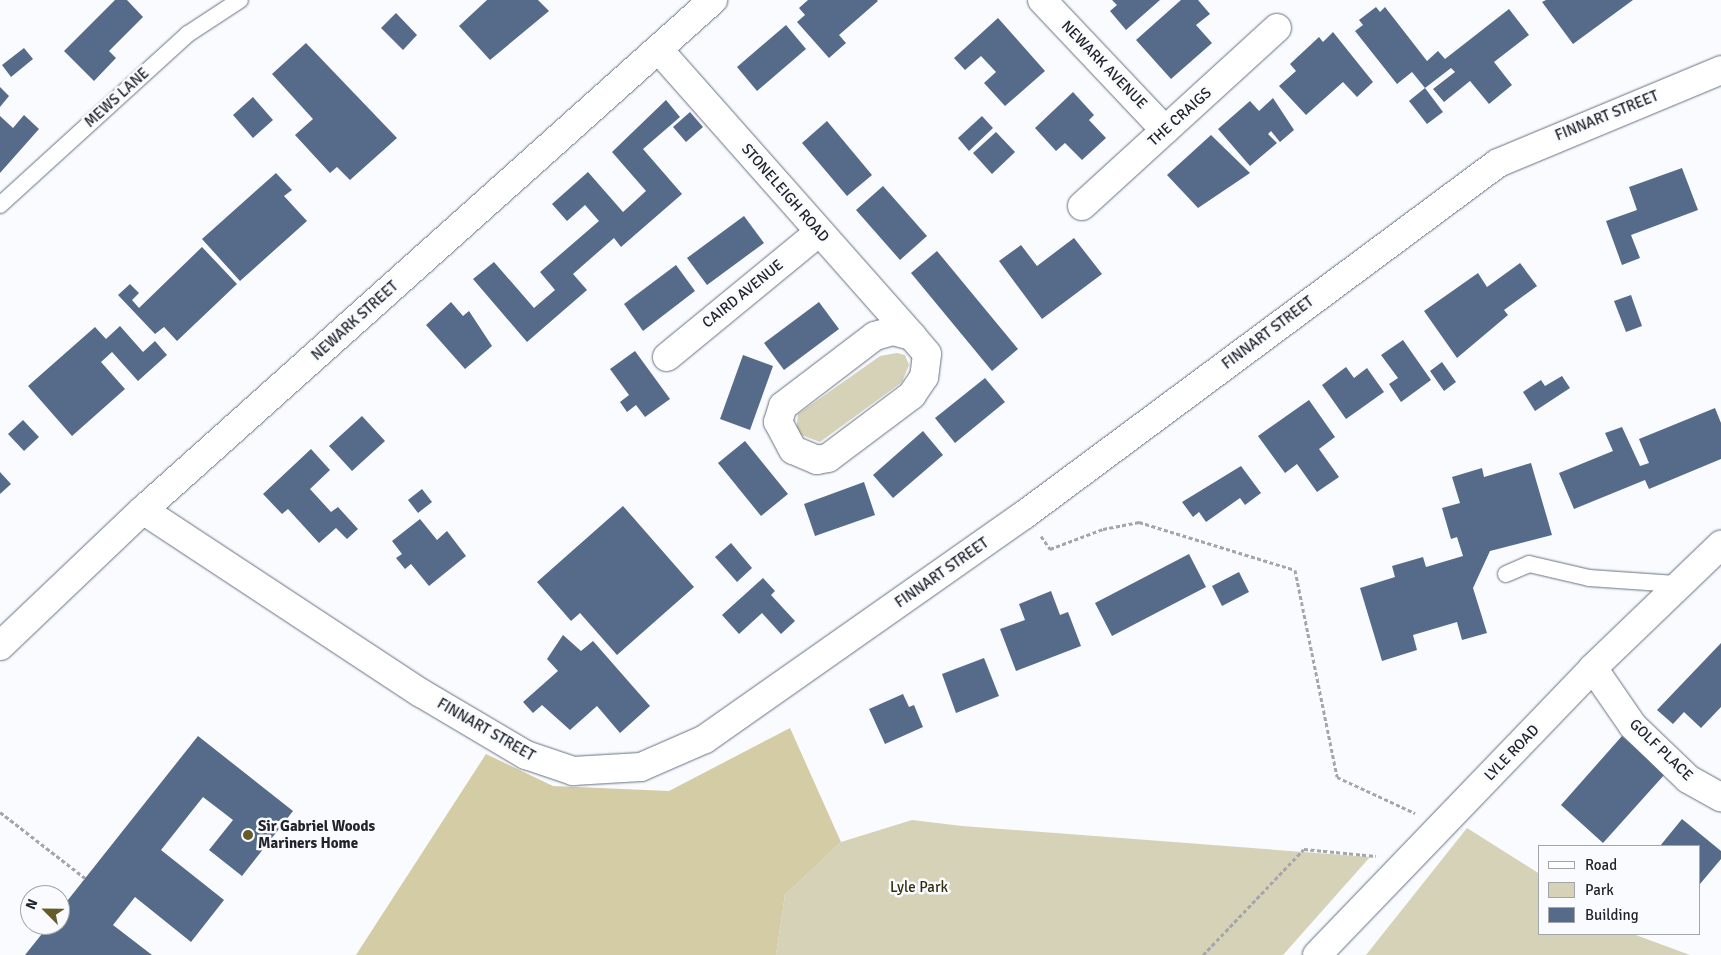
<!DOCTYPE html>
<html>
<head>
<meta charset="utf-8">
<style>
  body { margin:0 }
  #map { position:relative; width:1721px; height:955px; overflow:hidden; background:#f9fbff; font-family:Signika,sans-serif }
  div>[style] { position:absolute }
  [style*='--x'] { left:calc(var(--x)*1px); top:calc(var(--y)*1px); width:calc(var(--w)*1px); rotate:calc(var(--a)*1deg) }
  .green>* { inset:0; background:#d6d2b7 }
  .forest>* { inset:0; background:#d3cca5 }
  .building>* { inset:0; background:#566b89 }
  .path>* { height:3px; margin-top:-1.5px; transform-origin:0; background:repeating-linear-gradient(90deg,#a4a6ab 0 4px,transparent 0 6.5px) }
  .roads { filter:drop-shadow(0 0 1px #667180) drop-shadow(0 0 1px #667180) }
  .lane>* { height:16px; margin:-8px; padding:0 8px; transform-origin:8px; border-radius:8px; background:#fff }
  .street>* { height:28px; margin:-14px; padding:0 14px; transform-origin:14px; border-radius:14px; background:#fff }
  .dots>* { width:14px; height:14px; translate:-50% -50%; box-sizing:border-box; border:2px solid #f9fbff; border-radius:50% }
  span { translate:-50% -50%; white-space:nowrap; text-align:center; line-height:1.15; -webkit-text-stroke:5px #f9fbff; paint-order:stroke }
  .street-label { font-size:15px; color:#21252b }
  .poi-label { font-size:15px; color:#21252b; font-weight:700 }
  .left { translate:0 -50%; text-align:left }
  .park-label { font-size:15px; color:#342e0d }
  .legend { position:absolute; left:1538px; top:845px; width:162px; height:90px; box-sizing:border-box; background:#f9fbff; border:1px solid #a3a5aa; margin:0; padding:6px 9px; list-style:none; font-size:15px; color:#21252b }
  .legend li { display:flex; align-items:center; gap:10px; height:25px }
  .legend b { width:25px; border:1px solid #a3a5aa }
  .north { position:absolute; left:20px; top:885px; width:50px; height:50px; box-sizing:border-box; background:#f9fbff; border:1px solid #a3a5aa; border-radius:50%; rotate:293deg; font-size:14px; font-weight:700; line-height:20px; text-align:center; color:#21252b }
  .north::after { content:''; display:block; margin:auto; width:18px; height:22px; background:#655c28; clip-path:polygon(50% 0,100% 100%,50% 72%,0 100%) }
</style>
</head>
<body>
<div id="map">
  <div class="green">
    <i style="clip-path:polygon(897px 353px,905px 355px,909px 365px,902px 382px,820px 442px,796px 433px,798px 414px,880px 356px)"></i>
    <i style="clip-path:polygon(912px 820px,962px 826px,1370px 857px,1283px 955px,776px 955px,785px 895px,841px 842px)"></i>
    <i style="clip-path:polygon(1467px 828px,1540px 874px,1540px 934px,1633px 934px,1690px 955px,1366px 955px)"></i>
  </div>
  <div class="forest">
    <i style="clip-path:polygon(790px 728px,841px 842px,785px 895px,776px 955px,356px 955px,486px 754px,553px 786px,669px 791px)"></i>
  </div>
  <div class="building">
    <i style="clip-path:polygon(115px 0,127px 0,143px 17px,109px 51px,116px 58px,94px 81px,64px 51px)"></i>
    <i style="clip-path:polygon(487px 0,538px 0,549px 11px,490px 60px,459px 26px)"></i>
    <i style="clip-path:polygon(808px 0,877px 0,878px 1px,839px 35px,846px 43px,829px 58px,797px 22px,805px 15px,799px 8px)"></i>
    <i style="clip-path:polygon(1112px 0,1160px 0,1126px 30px,1110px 11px,1117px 5px)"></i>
    <i style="clip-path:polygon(1181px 0,1198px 0,1210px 14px,1196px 25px,1212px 43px,1171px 79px,1136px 40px)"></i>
    <i style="clip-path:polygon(1546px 0,1633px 0,1573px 44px,1542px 2px)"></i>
    <i style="clip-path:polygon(1376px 7px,1380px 12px,1385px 7px,1427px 61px,1438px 51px,1445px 59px,1509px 9px,1529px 35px,1494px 62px,1512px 85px,1489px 104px,1470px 81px,1444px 102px,1433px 89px,1455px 72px,1451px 68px,1425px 88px,1412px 72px,1397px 84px,1355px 31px,1363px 25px,1359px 20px)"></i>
    <i style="clip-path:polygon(396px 13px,417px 35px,403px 50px,381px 28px)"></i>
    <i style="clip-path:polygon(998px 18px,1045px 71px,1005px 106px,984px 83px,996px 72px,981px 56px,965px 70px,954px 58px)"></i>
    <i style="clip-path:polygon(786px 25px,806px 49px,757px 91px,737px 67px)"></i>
    <i style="clip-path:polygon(1333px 32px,1373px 82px,1357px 97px,1343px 82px,1306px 115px,1279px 86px,1296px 71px,1290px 64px,1319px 37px,1323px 42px)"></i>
    <i style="clip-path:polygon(306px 43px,397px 138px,350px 180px,337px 167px,330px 173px,295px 135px,313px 119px,272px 74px)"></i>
    <i style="clip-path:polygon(24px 48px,33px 59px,11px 77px,2px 65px)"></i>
    <i style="clip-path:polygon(0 87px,9px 96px,0 107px)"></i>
    <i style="clip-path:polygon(1425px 88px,1443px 112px,1427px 124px,1409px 101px)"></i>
    <i style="clip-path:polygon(1073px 92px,1094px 115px,1089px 120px,1106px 138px,1082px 160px,1065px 143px,1056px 151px,1035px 128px)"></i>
    <i style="clip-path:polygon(253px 97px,273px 120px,253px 138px,233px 115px)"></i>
    <i style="clip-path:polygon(1273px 98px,1294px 130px,1280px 142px,1271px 131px,1268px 134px,1277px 143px,1250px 166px,1218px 129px,1250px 101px,1259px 111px)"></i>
    <i style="clip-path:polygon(666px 100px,680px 117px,643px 149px,682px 194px,621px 247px,614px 238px,573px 274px,587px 290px,527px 342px,473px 279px,494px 262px,534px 308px,555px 290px,540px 272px,599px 221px,585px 205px,567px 221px,552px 204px,588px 172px,623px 212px,646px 191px,612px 152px)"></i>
    <i style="clip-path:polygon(690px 112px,703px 127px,686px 142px,673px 127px)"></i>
    <i style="clip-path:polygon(24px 115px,39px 129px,0 173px,0 116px,13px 128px)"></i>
    <i style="clip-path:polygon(982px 116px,993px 128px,969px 151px,958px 138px)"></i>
    <i style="clip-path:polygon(827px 121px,872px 175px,847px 196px,802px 143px)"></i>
    <i style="clip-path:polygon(996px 132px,1015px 152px,992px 174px,973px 153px)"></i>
    <i style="clip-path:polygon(1211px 135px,1250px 173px,1198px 208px,1167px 175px)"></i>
    <i style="clip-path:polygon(1682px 168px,1698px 210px,1631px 235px,1640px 258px,1622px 265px,1606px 221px,1637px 210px,1629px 187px)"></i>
    <i style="clip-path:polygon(276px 173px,292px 190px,284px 196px,307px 221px,240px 281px,202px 239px)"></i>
    <i style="clip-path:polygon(883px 186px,927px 236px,900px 260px,856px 210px)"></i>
    <i style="clip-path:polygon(744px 216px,764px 243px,707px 285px,687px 258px)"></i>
    <i style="clip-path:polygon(1074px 238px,1102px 274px,1042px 319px,999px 261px,1021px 245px,1037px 266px)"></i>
    <i style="clip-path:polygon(202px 247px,237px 284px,177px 341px,164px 327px,155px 334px,118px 295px,130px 284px,139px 293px,132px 300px,139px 308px)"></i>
    <i style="clip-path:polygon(937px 251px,1018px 349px,992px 371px,911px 273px)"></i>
    <i style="clip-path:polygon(1520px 263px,1537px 286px,1504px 310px,1508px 315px,1457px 358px,1424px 311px,1478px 273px,1487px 287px)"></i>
    <i style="clip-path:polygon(676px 265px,695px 291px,643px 331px,624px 304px)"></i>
    <i style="clip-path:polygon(1631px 295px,1642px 326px,1626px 332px,1614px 301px)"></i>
    <i style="clip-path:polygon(451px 302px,463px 316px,469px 311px,492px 346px,465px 369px,426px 325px)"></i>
    <i style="clip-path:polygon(819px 302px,839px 329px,784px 370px,764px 343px)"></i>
    <i style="clip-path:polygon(120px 326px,143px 352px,155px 341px,167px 355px,138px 381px,112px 352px,101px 362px,125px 389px,72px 436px,28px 386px,95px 327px,106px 339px)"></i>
    <i style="clip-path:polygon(1403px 340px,1431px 380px,1401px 402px,1389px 384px,1398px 378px,1381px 355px)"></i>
    <i style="clip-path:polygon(635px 351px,670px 399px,645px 417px,636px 405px,627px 412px,620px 402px,629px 395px,610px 369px)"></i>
    <i style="clip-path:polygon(743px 355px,773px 366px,750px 430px,720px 419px)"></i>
    <i style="clip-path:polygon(1442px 362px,1456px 382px,1444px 391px,1430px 371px)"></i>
    <i style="clip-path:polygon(1346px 367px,1354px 378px,1367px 368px,1384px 392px,1346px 419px,1322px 385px)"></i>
    <i style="clip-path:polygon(1562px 376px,1570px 388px,1535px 411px,1523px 392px,1541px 380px,1545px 386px)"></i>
    <i style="clip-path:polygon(985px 378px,1005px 402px,955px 443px,935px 418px)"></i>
    <i style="clip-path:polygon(1309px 400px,1335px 437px,1319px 449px,1339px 477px,1317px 492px,1297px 464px,1285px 473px,1258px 436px)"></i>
    <i style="clip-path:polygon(1715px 408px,1721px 423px,1721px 459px,1649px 489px,1645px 480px,1574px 509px,1559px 473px,1613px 451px,1605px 433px,1622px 427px,1640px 466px,1649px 463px,1639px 439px)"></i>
    <i style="clip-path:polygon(362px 416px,385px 441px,352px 471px,329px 446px)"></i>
    <i style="clip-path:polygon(23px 420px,39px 437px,24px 451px,8px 434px)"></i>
    <i style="clip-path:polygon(923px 431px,943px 455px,893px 498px,873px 475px)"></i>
    <i style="clip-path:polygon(745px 441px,788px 494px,761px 516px,718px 463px)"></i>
    <i style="clip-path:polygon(311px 449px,330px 470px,310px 489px,331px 512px,338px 507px,358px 529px,347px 539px,336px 528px,319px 543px,288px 509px,282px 514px,263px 494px)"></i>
    <i style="clip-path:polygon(1531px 463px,1552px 535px,1490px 551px,1473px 588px,1487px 633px,1462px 640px,1457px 622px,1413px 635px,1417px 650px,1382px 661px,1360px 588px,1395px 577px,1392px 566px,1423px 557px,1426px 567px,1463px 556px,1457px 537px,1451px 539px,1442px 508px,1460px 503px,1452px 477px,1482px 468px,1484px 477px)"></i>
    <i style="clip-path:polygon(1241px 466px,1261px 493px,1245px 505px,1240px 498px,1206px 522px,1199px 512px,1193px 517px,1182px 502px)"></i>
    <i style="clip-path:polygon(0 472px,11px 484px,0 494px)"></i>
    <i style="clip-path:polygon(864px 482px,875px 515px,815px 536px,804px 504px)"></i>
    <i style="clip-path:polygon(422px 489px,432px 502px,418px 513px,408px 500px)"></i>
    <i style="clip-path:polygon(623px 506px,694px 587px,617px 655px,580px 613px,571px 621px,537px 582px)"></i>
    <i style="clip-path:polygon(420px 519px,437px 540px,447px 531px,466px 556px,429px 586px,411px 564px,405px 569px,396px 558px,402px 554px,392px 541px)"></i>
    <i style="clip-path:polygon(731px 543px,752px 568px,737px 582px,715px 557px)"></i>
    <i style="clip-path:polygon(1189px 554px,1206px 587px,1112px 636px,1095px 603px)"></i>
    <i style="clip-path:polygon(1239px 572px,1249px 592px,1222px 606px,1212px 586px)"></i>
    <i style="clip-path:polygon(763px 578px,775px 591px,771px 595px,795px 621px,781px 634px,762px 613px,739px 634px,722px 615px)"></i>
    <i style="clip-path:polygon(1051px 591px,1060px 615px,1068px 612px,1081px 646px,1016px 671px,1000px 629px,1025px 620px,1019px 604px)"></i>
    <i style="clip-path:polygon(563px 635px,581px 651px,593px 641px,650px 706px,620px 733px,597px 706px,570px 730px,542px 705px,533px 713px,523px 702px,558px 671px,547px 659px)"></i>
    <i style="clip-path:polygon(1721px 643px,1721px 707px,1701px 728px,1684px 712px,1673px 724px,1657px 710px)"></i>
    <i style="clip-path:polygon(984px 658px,999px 696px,956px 713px,942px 674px)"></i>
    <i style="clip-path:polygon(903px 694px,909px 707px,914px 705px,923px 727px,885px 744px,869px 709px)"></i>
    <i style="clip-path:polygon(198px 736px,293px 811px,242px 876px,209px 850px,233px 820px,203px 797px,161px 850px,224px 900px,191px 942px,135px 897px,113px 925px,152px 955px,25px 955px,49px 925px,60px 925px,60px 910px)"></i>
    <i style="clip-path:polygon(1622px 736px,1665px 774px,1603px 843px,1561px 805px)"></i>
    <i style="clip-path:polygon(1682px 819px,1721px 851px,1721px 859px,1700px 884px,1700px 846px,1660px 846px)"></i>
  </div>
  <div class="path">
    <i style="--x:1041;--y:536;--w:16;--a:55"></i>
    <i style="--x:1050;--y:549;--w:57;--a:-20.7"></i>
    <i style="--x:1103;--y:529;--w:37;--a:-11"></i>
    <i style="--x:1139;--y:522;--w:163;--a:17.1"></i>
    <i style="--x:1295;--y:570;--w:211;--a:78.5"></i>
    <i style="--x:1337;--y:777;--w:86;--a:24.8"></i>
    <i style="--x:0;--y:812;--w:108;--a:37.8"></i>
    <i style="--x:1203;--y:955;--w:146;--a:-46.4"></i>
    <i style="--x:1304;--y:849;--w:72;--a:5.6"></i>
  </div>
  <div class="roads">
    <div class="lane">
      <i style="--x:0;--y:205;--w:254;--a:-42.3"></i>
      <i style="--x:188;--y:34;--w:62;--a:-33.2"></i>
      <i style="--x:1506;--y:574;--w:25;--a:-23"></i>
      <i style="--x:1529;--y:564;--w:62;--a:13.1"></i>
      <i style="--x:1589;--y:578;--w:87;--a:3.9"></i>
    </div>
    <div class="street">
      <i style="--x:1042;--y:0;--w:179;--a:46.6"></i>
      <i style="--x:659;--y:50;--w:382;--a:48.5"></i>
      <i style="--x:1082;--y:206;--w:264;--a:-42.4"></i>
      <i style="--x:893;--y:331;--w:20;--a:15"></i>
      <i style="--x:912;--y:336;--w:23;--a:50"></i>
      <i style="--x:927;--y:354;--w:23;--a:97"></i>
      <i style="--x:924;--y:377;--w:22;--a:124"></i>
      <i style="--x:912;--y:395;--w:105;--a:143.1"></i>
      <i style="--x:828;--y:458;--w:11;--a:170"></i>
      <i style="--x:817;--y:460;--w:26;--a:-157"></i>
      <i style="--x:793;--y:450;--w:32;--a:-118"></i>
      <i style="--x:778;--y:422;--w:17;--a:-73"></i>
      <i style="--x:783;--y:406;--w:116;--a:-37.3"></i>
      <i style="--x:875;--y:336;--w:19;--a:-16"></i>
      <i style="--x:667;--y:357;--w:197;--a:-39.4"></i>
      <i style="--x:143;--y:510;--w:333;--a:33.4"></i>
      <i style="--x:421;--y:693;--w:122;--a:30.6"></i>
      <i style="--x:526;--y:755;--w:50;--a:18.8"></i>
      <i style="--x:573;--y:771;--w:68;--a:-3.4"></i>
      <i style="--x:641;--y:767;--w:70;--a:-23.6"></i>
      <i style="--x:705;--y:739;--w:390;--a:-35.1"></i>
      <i style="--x:1024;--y:515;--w:590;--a:-36.6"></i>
      <i style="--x:1498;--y:163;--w:242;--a:-22.6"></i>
      <i style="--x:0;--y:646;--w:197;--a:-43.6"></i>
      <i style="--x:143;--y:510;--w:765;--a:-41.82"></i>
      <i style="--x:1593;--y:668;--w:70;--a:55.4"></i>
      <i style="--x:1633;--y:726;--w:76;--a:43.9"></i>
      <i style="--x:1688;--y:779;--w:38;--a:29"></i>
      <i style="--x:1317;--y:955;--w:398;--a:-46.1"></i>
      <i style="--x:1593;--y:668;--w:178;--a:-43.9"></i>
    </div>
  </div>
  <div class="dots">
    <i style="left:248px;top:835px;background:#655c28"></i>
  </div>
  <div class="street-label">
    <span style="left:1104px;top:65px;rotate:46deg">NEWARK AVENUE</span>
    <span style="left:117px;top:98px;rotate:-42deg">MEWS LANE</span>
    <span style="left:1607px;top:116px;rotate:-22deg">FINNART STREET</span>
    <span style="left:1180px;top:117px;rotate:-42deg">THE CRAIGS</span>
    <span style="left:785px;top:193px;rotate:49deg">STONELEIGH ROAD</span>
    <span style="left:743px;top:294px;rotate:-39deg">CAIRD AVENUE</span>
    <span style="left:355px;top:321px;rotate:-42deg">NEWARK STREET</span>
    <span style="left:1268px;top:333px;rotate:-37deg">FINNART STREET</span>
    <span style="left:942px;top:573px;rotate:-35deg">FINNART STREET</span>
    <span style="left:486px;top:730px;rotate:30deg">FINNART STREET</span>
    <span style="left:1661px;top:750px;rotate:44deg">GOLF PLACE</span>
    <span style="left:1512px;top:753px;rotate:-46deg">LYLE ROAD</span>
  </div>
  <div class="poi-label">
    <span class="left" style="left:258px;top:835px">Sir Gabriel Woods<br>Mariners Home</span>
  </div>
  <div class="park-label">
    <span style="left:919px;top:888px">Lyle Park</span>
  </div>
  <ul class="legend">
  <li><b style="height:6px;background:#fff"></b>Road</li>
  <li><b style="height:14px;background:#d6d2b7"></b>Park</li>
  <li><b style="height:14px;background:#566b89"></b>Building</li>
  </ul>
  <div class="north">N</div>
</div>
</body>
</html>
